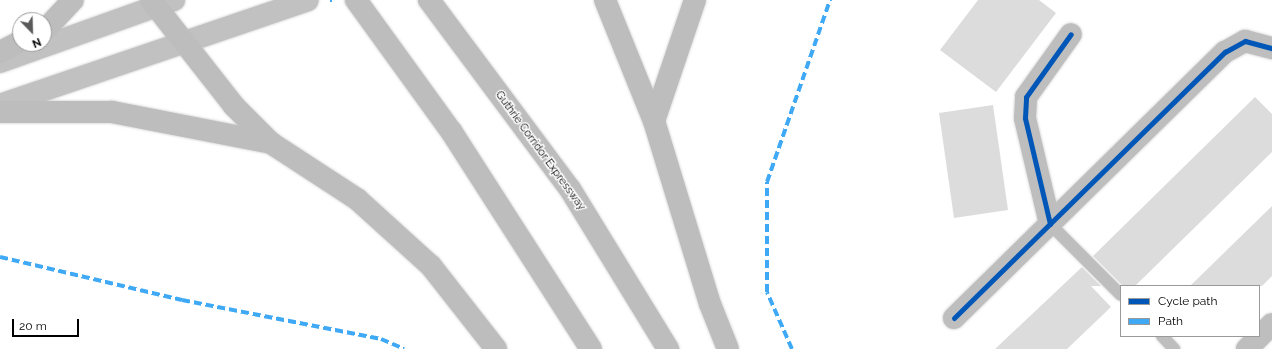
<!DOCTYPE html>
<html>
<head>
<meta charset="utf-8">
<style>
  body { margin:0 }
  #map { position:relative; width:1272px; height:349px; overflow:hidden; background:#fff; font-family:Raleway,sans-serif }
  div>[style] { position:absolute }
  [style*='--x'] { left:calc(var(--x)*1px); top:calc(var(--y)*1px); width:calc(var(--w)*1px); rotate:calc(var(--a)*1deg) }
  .building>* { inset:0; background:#dcdcdc }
  .roads { filter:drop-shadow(0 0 1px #dbdbdb) drop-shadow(0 0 1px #dbdbdb) }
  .service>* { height:12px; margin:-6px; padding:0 6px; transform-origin:6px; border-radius:6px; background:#bebebe }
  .minor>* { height:22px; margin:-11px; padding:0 11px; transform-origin:11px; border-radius:11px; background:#bebebe }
  .secondary>* { height:22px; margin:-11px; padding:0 11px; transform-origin:11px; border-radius:11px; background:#c1c1c1 }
  .motorway>* { height:22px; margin:-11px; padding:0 11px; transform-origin:11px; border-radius:11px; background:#bdbdbd }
  .quiet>* { height:4px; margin-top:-2px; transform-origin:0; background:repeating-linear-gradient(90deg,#3fa9f5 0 8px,transparent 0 12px) }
  .cycleway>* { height:5px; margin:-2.5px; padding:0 2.5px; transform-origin:2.5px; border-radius:2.5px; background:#0057b8 }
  span { translate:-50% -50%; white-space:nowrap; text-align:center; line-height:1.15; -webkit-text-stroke:3px #fff; paint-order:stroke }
  .street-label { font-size:11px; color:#000 }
  .legend { position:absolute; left:1120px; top:285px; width:140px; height:52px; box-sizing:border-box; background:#fff; border:1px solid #999; margin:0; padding:5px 7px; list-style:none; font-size:12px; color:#000 }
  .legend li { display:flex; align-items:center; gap:8px; height:20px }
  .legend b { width:20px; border:1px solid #999 }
  .north { position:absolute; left:12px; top:12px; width:40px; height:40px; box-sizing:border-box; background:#fff; border:1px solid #999; border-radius:50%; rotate:157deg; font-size:11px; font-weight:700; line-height:16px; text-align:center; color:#000 }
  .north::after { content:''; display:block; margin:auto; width:14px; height:18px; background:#595959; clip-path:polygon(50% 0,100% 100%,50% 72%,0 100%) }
  .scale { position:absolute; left:12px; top:319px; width:67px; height:18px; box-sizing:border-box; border:2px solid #000; border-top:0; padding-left:5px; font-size:12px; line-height:14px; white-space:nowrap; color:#000; -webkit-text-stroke:3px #fff; paint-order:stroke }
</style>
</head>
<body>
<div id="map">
  <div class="building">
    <i style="clip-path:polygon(978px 0,1039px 0,1056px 13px,996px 92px,940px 50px)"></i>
    <i style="clip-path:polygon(1255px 97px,1272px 114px,1272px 152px,1135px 286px,1123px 286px,1093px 256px)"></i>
    <i style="clip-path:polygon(993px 105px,1008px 210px,954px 218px,939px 113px)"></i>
    <i style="clip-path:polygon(1272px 206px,1272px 276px,1262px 286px,1190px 286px)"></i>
    <i style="clip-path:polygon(1082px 267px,1101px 286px,1091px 286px,1111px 307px,1067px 349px,995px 349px)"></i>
  </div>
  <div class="roads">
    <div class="service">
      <i style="--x:1050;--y:224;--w:100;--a:45"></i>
      <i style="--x:1162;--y:336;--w:18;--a:47"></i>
    </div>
    <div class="minor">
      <i style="--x:1050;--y:224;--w:109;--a:-103.3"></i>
      <i style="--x:1025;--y:118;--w:21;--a:-87"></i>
      <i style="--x:1026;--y:97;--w:77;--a:-54.5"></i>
      <i style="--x:954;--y:318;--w:380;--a:-44.5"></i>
      <i style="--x:1225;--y:52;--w:23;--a:-29"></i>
      <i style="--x:1245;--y:41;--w:28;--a:15"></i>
      <i style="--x:1247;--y:349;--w:35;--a:-45"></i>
    </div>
    <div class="secondary">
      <i style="--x:0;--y:62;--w:185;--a:-19.6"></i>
      <i style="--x:0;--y:105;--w:325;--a:-18.8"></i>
    </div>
    <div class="motorway">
      <i style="--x:151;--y:0;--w:135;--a:51.9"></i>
      <i style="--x:234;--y:106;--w:52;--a:45"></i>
      <i style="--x:271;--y:143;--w:103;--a:33.1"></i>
      <i style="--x:357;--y:199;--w:100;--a:42.2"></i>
      <i style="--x:431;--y:266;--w:105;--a:51.9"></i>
      <i style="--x:356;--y:0;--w:162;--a:54.1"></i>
      <i style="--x:451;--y:131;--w:259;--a:57.3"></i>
      <i style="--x:429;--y:0;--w:236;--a:53.3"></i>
      <i style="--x:570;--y:189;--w:188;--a:58.5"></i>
      <i style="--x:605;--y:0;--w:131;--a:68"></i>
      <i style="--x:654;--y:121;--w:191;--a:73"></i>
      <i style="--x:710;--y:304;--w:48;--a:68.2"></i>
      <i style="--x:44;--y:31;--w:42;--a:-46.9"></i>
      <i style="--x:0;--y:52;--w:22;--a:-27"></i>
      <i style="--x:0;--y:112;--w:112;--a:0"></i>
      <i style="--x:112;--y:112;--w:162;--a:11"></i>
      <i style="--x:654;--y:121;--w:128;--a:-71.3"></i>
    </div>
  </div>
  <div class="quiet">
    <i style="--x:330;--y:0;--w:2;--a:0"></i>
    <i style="--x:0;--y:257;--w:187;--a:13.3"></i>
    <i style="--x:182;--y:300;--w:203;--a:11.1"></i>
    <i style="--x:381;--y:339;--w:25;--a:23"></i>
    <i style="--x:792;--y:349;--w:62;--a:-113.7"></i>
    <i style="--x:767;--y:292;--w:110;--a:-90"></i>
    <i style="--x:767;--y:182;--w:193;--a:-70.9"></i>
  </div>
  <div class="cycleway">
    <i style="--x:1050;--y:224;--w:109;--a:-103.3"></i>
    <i style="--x:1025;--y:118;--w:21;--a:-87"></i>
    <i style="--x:1026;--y:97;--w:77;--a:-54.5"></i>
    <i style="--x:954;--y:318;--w:380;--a:-44.5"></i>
    <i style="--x:1225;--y:52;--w:23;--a:-29"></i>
    <i style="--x:1245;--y:41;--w:28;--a:15"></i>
  </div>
  <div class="street-label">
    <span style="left:540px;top:151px;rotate:54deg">Guthrie Corridor Expressway</span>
  </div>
  <ul class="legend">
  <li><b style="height:5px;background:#0057b8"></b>Cycle path</li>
  <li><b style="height:5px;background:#3fa9f5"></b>Path</li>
  </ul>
  <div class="north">N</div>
  <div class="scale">20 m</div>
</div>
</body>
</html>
